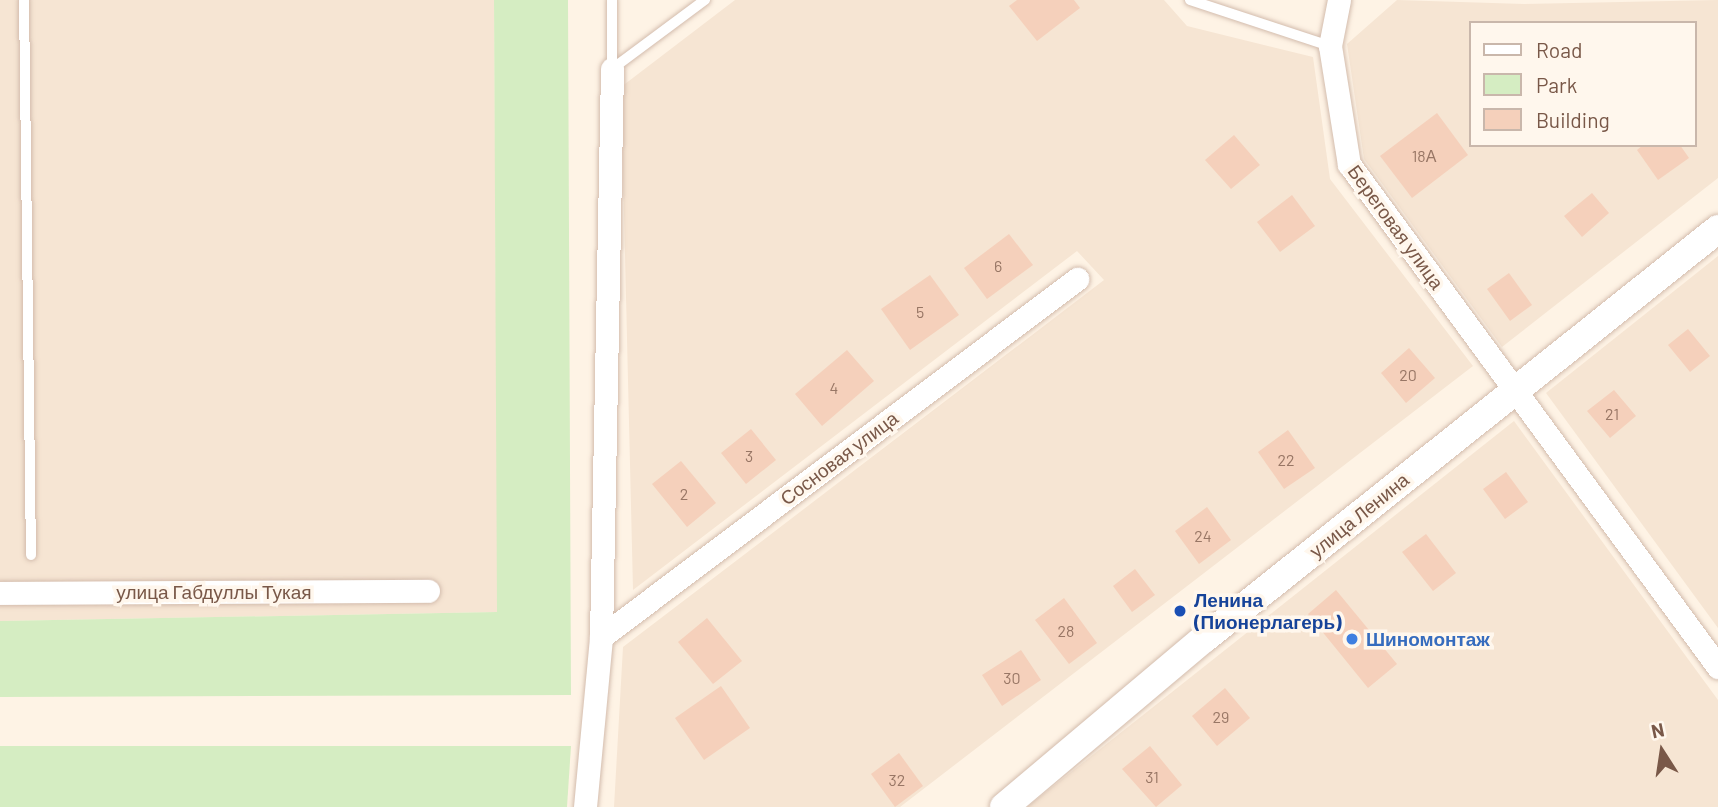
<!DOCTYPE html>
<html>
<head>
<meta charset="utf-8">
<style>
  body { margin:0 }
  #map { position:relative; width:1718px; height:807px; overflow:hidden; background:#fef3e5; font-family:Barlow,sans-serif }
  div>[style] { position:absolute }
  [style*='--x'] { left:calc(var(--x)*1px); top:calc(var(--y)*1px); width:calc(var(--w)*1px); rotate:calc(var(--a)*1deg) }
  .residential>* { inset:0; background:#f6e5d3 }
  .green>* { inset:0; background:#d5edc2 }
  .building>* { inset:0; background:#f5d0bb }
  .roads { filter:drop-shadow(0 0 2px #d3bcad) drop-shadow(0 0 2px #d3bcad) }
  .service>* { height:10px; margin:-5px; padding:0 5px; transform-origin:5px; border-radius:5px; background:#fff }
  .minor>* { height:23px; margin:-11.5px; padding:0 11.5px; transform-origin:11.5px; border-radius:11.5px; background:#fff }
  .tertiary>* { height:28px; margin:-14px; padding:0 14px; transform-origin:14px; border-radius:14px; background:#fff }
  .dots>* { width:19px; height:19px; translate:-50% -50%; box-sizing:border-box; border:4px solid #fff7ed; border-radius:50% }
  span { translate:-50% -50%; white-space:nowrap; text-align:center; line-height:1.15; -webkit-text-stroke:7px #fff7ed; paint-order:stroke }
  .number-label { font-size:16px; color:#987665 }
  .number-label span { -webkit-text-stroke-width:0 }
  .street-label { font-size:19px; color:#795848 }
  .transit-label { font-size:19px; color:#164399; font-weight:700 }
  .left { translate:0 -50%; text-align:left }
  .shop-label { font-size:19px; color:#366cbe; font-weight:700 }
  .legend { position:absolute; left:1469px; top:21px; width:228px; height:126px; box-sizing:border-box; background:#fff7ed; border:2px solid #c9b7ab; margin:0; padding:9px 12px; list-style:none; font-size:21px; color:#795848 }
  .legend li { display:flex; align-items:center; gap:14px; height:35px }
  .legend b { width:35px; border:2px solid #c9b7ab }
  .north { position:absolute; left:1627px; top:716px; width:70px; height:70px; -webkit-text-stroke:5px #fff7ed; paint-order:stroke; rotate:348deg; font-size:19px; font-weight:700; line-height:28px; text-align:center; color:#795848 }
  .north::after { content:''; display:block; margin:auto; width:24px; height:32px; background:#795848; clip-path:polygon(50% 0,100% 100%,50% 72%,0 100%) }
</style>
</head>
<body>
<div id="map">
  <div class="residential">
    <i style="clip-path:polygon(0 0,494px 0,498px 612px,0 621px)"></i>
    <i style="clip-path:polygon(735px 0,1164px 0,1187px 26px,1313px 57px,1330px 179px,1473px 366px,900px 807px,614px 807px,623px 647px,1104px 280px,1077px 251px,633px 590px,621px 87px)"></i>
    <i style="clip-path:polygon(evenodd,1397px 0,1524px 4px,1718px 0,1718px 178px,1502px 347px,1364px 159px,1347px 44px,1397px 0,1471px 23px,1695px 23px,1695px 145px,1471px 145px,1471px 23px)"></i>
    <i style="clip-path:polygon(1718px 256px,1718px 628px,1546px 393px)"></i>
    <i style="clip-path:polygon(1514px 421px,1718px 700px,1718px 807px,1027px 807px)"></i>
  </div>
  <div class="green">
    <i style="clip-path:polygon(494px 0,568px 0,571px 695px,0 697px,0 621px,497px 612px)"></i>
    <i style="clip-path:polygon(0 746px,571px 746px,567px 807px,0 807px)"></i>
  </div>
  <div class="building">
    <i style="clip-path:polygon(1017px 0,1074px 0,1080px 8px,1037px 41px,1009px 6px)"></i>
    <i style="clip-path:polygon(1437px 113px,1468px 155px,1412px 198px,1380px 156px)"></i>
    <i style="clip-path:polygon(1234px 135px,1260px 165px,1231px 189px,1205px 160px)"></i>
    <i style="clip-path:polygon(1643px 145px,1680px 145px,1689px 158px,1658px 180px,1637px 150px)"></i>
    <i style="clip-path:polygon(1592px 193px,1609px 213px,1582px 237px,1564px 216px)"></i>
    <i style="clip-path:polygon(1292px 195px,1315px 226px,1280px 252px,1257px 222px)"></i>
    <i style="clip-path:polygon(1009px 234px,1033px 265px,987px 299px,964px 268px)"></i>
    <i style="clip-path:polygon(1509px 273px,1532px 305px,1510px 321px,1487px 289px)"></i>
    <i style="clip-path:polygon(930px 275px,959px 315px,910px 350px,881px 309px)"></i>
    <i style="clip-path:polygon(1688px 329px,1710px 356px,1690px 372px,1668px 345px)"></i>
    <i style="clip-path:polygon(1409px 348px,1435px 378px,1406px 403px,1381px 373px)"></i>
    <i style="clip-path:polygon(847px 350px,874px 381px,822px 426px,795px 394px)"></i>
    <i style="clip-path:polygon(1614px 390px,1636px 416px,1610px 438px,1587px 411px)"></i>
    <i style="clip-path:polygon(751px 429px,776px 460px,746px 484px,721px 453px)"></i>
    <i style="clip-path:polygon(1288px 430px,1315px 468px,1284px 489px,1258px 452px)"></i>
    <i style="clip-path:polygon(681px 461px,716px 503px,687px 527px,652px 484px)"></i>
    <i style="clip-path:polygon(1506px 472px,1528px 502px,1505px 519px,1483px 489px)"></i>
    <i style="clip-path:polygon(1207px 507px,1231px 540px,1199px 564px,1175px 531px)"></i>
    <i style="clip-path:polygon(1426px 534px,1456px 573px,1433px 591px,1402px 552px)"></i>
    <i style="clip-path:polygon(1135px 569px,1155px 595px,1132px 612px,1113px 586px)"></i>
    <i style="clip-path:polygon(1336px 590px,1397px 664px,1368px 688px,1308px 614px)"></i>
    <i style="clip-path:polygon(1064px 598px,1097px 643px,1069px 664px,1035px 620px)"></i>
    <i style="clip-path:polygon(707px 618px,742px 661px,713px 684px,678px 642px)"></i>
    <i style="clip-path:polygon(1021px 650px,1041px 680px,1002px 706px,982px 675px)"></i>
    <i style="clip-path:polygon(721px 686px,750px 728px,704px 760px,675px 718px)"></i>
    <i style="clip-path:polygon(1225px 688px,1250px 718px,1217px 746px,1192px 716px)"></i>
    <i style="clip-path:polygon(1150px 746px,1182px 785px,1156px 807px,1122px 769px)"></i>
    <i style="clip-path:polygon(899px 753px,923px 786px,895px 807px,871px 774px)"></i>
  </div>
  <div class="roads">
    <div class="service">
      <i style="--x:24;--y:0;--w:555;--a:89.28"></i>
      <i style="--x:1190;--y:0;--w:147;--a:18.2"></i>
      <i style="--x:612;--y:69;--w:116;--a:-36.6"></i>
      <i style="--x:612;--y:69;--w:69;--a:-90"></i>
    </div>
    <div class="minor">
      <i style="--x:1339;--y:0;--w:47;--a:101.1"></i>
      <i style="--x:1330;--y:46;--w:120;--a:80.9"></i>
      <i style="--x:1349;--y:164;--w:624;--a:53.74"></i>
      <i style="--x:0;--y:593;--w:428;--a:-0.3"></i>
      <i style="--x:601;--y:637;--w:596;--a:-36.95"></i>
      <i style="--x:585;--y:807;--w:171;--a:-84.6"></i>
      <i style="--x:601;--y:637;--w:568;--a:-88.89"></i>
    </div>
    <div class="tertiary">
      <i style="--x:1004;--y:807;--w:263;--a:-40.1"></i>
      <i style="--x:1205;--y:638;--w:656;--a:-38.56"></i>
    </div>
  </div>
  <div class="dots">
    <i style="left:1180px;top:611px;background:#1a4fb4"></i>
    <i style="left:1352px;top:639px;background:#3f7fe0"></i>
  </div>
  <div class="number-label">
    <span style="left:1424px;top:156px">18А</span>
    <span style="left:998px;top:266px">6</span>
    <span style="left:920px;top:312px">5</span>
    <span style="left:1408px;top:375px">20</span>
    <span style="left:834px;top:388px">4</span>
    <span style="left:1612px;top:414px">21</span>
    <span style="left:749px;top:456px">3</span>
    <span style="left:1286px;top:460px">22</span>
    <span style="left:684px;top:494px">2</span>
    <span style="left:1203px;top:536px">24</span>
    <span style="left:1066px;top:631px">28</span>
    <span style="left:1012px;top:678px">30</span>
    <span style="left:1221px;top:717px">29</span>
    <span style="left:1152px;top:777px">31</span>
    <span style="left:897px;top:780px">32</span>
  </div>
  <div class="street-label">
    <span style="left:1396px;top:227px;rotate:54deg">Береговая улица</span>
    <span style="left:839px;top:458px;rotate:-37deg">Сосновая улица</span>
    <span style="left:1359px;top:515px;rotate:-39deg">улица Ленина</span>
    <span style="left:214px;top:592px">улица Габдуллы Тукая</span>
  </div>
  <div class="transit-label">
    <span class="left" style="left:1194px;top:611px">Ленина<br>(Пионерлагерь)</span>
  </div>
  <div class="shop-label">
    <span class="left" style="left:1366px;top:639px">Шиномонтаж</span>
  </div>
  <ul class="legend">
  <li><b style="height:9px;background:#fff"></b>Road</li>
  <li><b style="height:19px;background:#d5edc2"></b>Park</li>
  <li><b style="height:19px;background:#f5d0bb"></b>Building</li>
  </ul>
  <div class="north">N</div>
</div>
</body>
</html>
